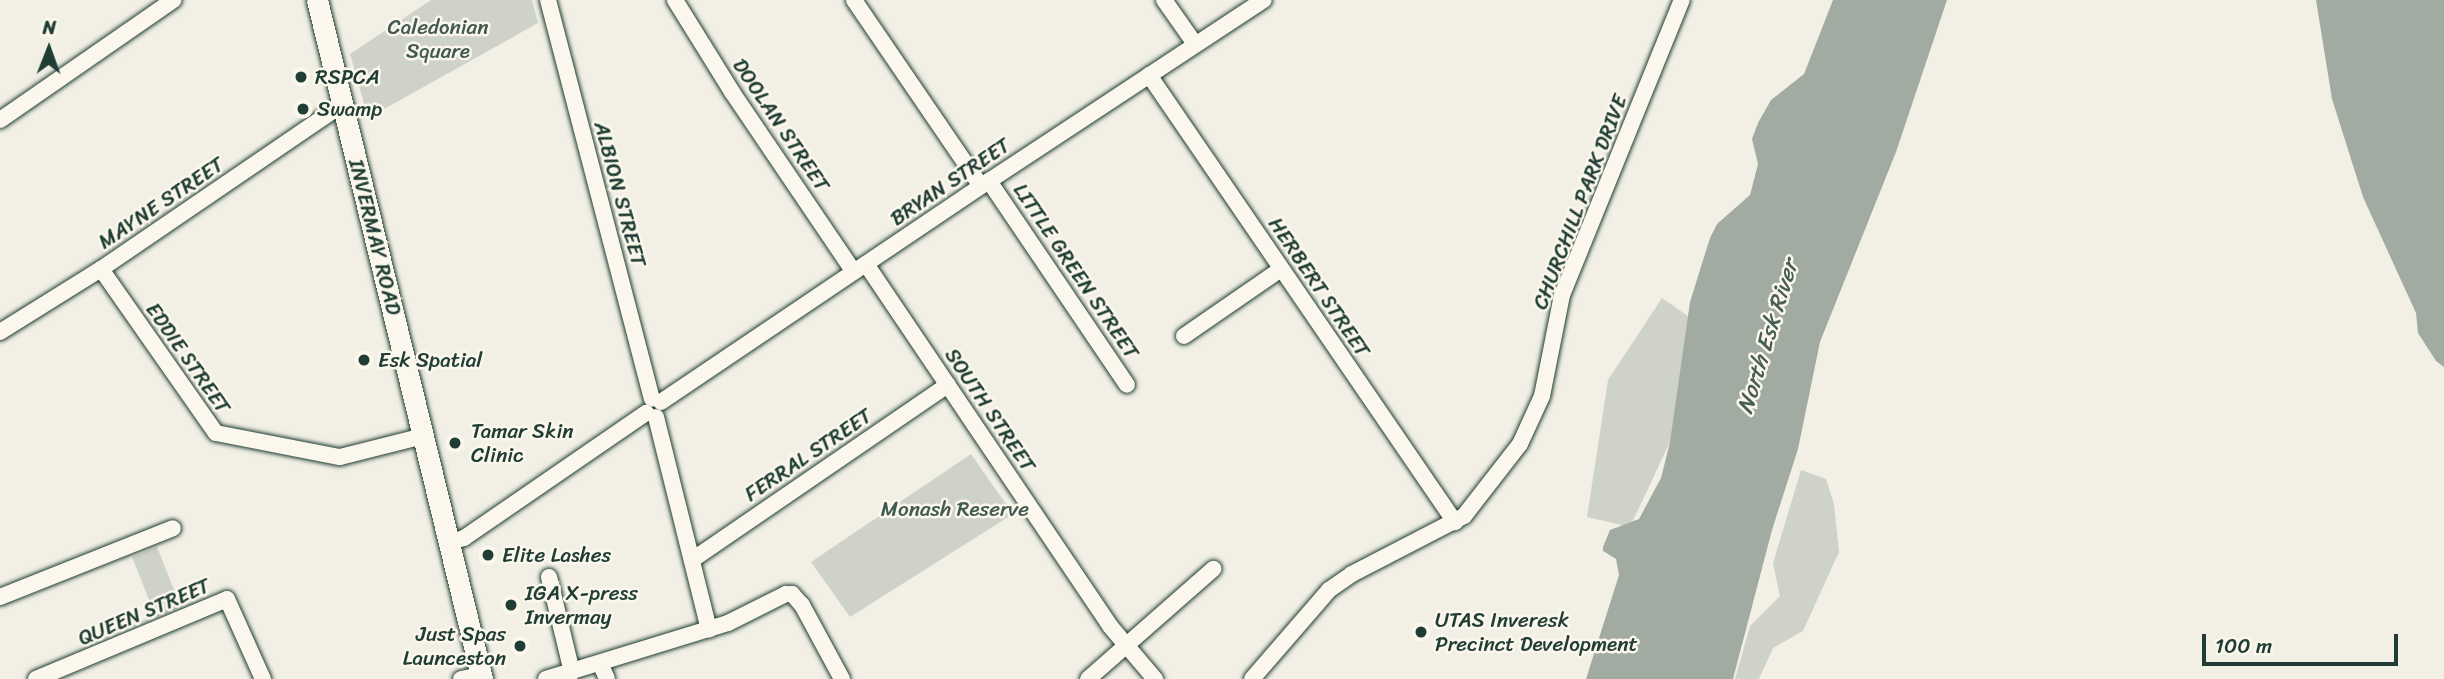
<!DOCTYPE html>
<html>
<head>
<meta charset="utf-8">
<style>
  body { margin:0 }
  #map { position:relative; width:2444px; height:679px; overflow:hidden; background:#f2f0e5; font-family:Sriracha,sans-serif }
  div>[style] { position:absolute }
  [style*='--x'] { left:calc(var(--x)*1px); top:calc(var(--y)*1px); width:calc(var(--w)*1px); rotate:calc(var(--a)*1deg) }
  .green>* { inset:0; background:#cfd2c8 }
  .water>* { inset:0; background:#a2aba1 }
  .roads { filter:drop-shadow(0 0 2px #1f3d34) drop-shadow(0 0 2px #1f3d34) }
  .minor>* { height:16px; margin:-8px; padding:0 8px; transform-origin:8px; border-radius:8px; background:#fbf7ec }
  .major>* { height:21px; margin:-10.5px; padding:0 10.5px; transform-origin:10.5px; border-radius:10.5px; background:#fbf7ec }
  .dots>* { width:19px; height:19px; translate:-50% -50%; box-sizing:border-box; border:4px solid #fbf7ec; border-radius:50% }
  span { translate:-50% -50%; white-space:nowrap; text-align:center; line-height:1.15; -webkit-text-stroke:5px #fbf7ec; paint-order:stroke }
  .park-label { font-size:21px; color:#425b52 }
  .poi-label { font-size:21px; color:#1f3d34 }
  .left { translate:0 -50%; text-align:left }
  .right { translate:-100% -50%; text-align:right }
  .street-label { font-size:21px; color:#1f3d34 }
  .water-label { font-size:23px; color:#465e55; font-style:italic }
  .north { position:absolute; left:14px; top:14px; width:70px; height:70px; -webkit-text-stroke:5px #fbf7ec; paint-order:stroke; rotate:1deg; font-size:19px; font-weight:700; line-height:28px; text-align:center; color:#1f3d34 }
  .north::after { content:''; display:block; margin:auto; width:24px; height:32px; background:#1f3d34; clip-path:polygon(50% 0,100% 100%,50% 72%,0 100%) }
  .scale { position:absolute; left:2202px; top:634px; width:196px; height:32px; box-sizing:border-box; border:4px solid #1f3d34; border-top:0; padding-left:9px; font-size:21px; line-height:24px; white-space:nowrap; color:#1f3d34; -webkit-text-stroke:5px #fbf7ec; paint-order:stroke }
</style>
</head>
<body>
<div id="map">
  <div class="green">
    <i style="clip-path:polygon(431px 0,532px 0,538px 23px,368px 118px,350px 54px)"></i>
    <i style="clip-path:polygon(1662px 298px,1695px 321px,1670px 442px,1630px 527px,1587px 517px,1608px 380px)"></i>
    <i style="clip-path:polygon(971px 454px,1013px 514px,850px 617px,811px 562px)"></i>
    <i style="clip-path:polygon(1801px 470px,1826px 479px,1834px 504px,1839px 552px,1803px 631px,1773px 648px,1759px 679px,1735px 679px,1750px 626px,1780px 596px,1773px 563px)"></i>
    <i style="clip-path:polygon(157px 547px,181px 607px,156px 617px,132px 557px)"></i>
  </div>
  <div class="water">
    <i style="clip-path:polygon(1833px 0,1947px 0,1896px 152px,1820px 342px,1798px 449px,1772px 530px,1733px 679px,1586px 679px,1619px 575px,1616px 559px,1603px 551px,1603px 547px,1610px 530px,1639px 519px,1661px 478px,1670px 442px,1690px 302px,1710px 238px,1717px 224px,1750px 195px,1758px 164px,1752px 139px,1758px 123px,1771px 100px,1804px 74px)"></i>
    <i style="clip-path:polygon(2316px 0,2444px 0,2444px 367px,2436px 361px,2418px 333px,2416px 313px,2363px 197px,2332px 99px)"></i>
  </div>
  <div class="roads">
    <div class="minor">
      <i style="--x:548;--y:0;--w:412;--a:75.4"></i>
      <i style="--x:675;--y:0;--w:108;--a:58.2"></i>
      <i style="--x:732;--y:92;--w:217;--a:55.9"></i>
      <i style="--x:854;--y:0;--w:225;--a:55.7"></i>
      <i style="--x:1164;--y:0;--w:54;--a:54.8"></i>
      <i style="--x:1149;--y:75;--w:542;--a:55.61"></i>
      <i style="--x:0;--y:120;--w:211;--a:-34.7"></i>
      <i style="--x:989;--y:181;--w:246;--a:55.9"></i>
      <i style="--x:866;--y:264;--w:437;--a:56"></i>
      <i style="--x:1110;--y:626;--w:70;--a:49.7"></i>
      <i style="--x:101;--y:269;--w:200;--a:55"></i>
      <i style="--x:216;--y:433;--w:126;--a:11"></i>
      <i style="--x:340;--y:457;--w:86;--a:-14.2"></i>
      <i style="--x:0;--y:332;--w:119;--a:-32"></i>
      <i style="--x:101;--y:269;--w:281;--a:-34.3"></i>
      <i style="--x:333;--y:111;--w:12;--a:-20"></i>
      <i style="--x:1184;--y:336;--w:118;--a:-34.6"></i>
      <i style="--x:661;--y:402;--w:396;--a:-34"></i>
      <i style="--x:989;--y:181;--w:329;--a:-33.4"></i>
      <i style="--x:656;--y:417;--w:219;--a:76"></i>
      <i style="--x:450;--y:542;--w:15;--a:-16"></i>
      <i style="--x:464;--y:538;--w:221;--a:-34.5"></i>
      <i style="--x:692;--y:560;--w:310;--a:-34.4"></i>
      <i style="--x:549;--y:577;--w:98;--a:76.4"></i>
      <i style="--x:0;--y:597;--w:186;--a:-21.7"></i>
      <i style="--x:600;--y:663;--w:17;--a:66"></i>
      <i style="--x:36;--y:679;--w:207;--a:-22.7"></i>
      <i style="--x:227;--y:599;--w:88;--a:65.8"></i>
      <i style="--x:461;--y:679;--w:20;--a:-11"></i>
      <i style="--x:546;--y:679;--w:190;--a:-17.1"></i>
      <i style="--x:728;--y:623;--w:65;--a:-26.6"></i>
      <i style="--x:786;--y:594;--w:6;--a:0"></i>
      <i style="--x:792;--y:594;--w:15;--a:48"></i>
      <i style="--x:802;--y:605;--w:84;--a:61.6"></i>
      <i style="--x:1088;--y:679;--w:167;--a:-41.3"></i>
      <i style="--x:1252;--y:679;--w:118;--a:-49.1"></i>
      <i style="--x:1329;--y:590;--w:28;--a:-35"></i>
      <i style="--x:1352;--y:574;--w:126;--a:-27.4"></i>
      <i style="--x:1464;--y:516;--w:91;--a:-52.1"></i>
      <i style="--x:1520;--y:444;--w:53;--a:-65.4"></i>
      <i style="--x:1542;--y:396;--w:103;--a:-78.8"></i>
      <i style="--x:1562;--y:295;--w:318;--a:-67.9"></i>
    </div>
    <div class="major">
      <i style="--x:317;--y:0;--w:699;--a:76.34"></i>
    </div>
  </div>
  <div class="dots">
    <i style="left:301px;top:77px;background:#1f3d34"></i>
    <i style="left:303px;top:109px;background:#1f3d34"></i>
    <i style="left:364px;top:360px;background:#1f3d34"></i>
    <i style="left:455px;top:443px;background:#1f3d34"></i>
    <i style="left:488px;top:555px;background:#1f3d34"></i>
    <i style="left:511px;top:605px;background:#1f3d34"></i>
    <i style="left:1421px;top:632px;background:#1f3d34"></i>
    <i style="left:520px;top:646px;background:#1f3d34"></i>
  </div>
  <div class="park-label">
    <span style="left:438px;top:39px">Caledonian<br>Square</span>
    <span style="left:955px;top:509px">Monash Reserve</span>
  </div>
  <div class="poi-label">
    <span class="left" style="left:315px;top:77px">RSPCA</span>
    <span class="left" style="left:317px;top:109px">Swamp</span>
    <span class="left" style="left:378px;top:360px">Esk Spatial</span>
    <span class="left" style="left:471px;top:443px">Tamar Skin<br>Clinic</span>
    <span class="left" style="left:502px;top:555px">Elite Lashes</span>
    <span class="left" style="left:525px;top:605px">IGA X-press<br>Invermay</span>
    <span class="left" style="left:1435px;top:632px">UTAS Inveresk<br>Precinct Development</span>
    <span class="right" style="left:506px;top:646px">Just Spas<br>Launceston</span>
  </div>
  <div class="street-label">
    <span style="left:781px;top:125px;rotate:56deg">DOOLAN STREET</span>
    <span style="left:950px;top:182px;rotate:-34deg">BRYAN STREET</span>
    <span style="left:620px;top:194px;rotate:75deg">ALBION STREET</span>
    <span style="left:1580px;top:202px;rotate:-69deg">CHURCHILL PARK DRIVE</span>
    <span style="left:161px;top:203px;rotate:-34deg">MAYNE STREET</span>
    <span style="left:375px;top:237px;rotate:76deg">INVERMAY ROAD</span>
    <span style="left:1076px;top:271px;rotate:56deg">LITTLE GREEN STREET</span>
    <span style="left:1319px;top:287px;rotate:56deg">HERBERT STREET</span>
    <span style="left:188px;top:358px;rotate:55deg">EDDIE STREET</span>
    <span style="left:990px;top:410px;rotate:56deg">SOUTH STREET</span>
    <span style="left:808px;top:455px;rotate:-34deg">FERRAL STREET</span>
    <span style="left:144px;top:612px;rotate:-23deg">QUEEN STREET</span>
  </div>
  <div class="water-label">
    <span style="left:1768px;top:337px;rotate:-73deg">North Esk River</span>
  </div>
  <div class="north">N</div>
  <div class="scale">100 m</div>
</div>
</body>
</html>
